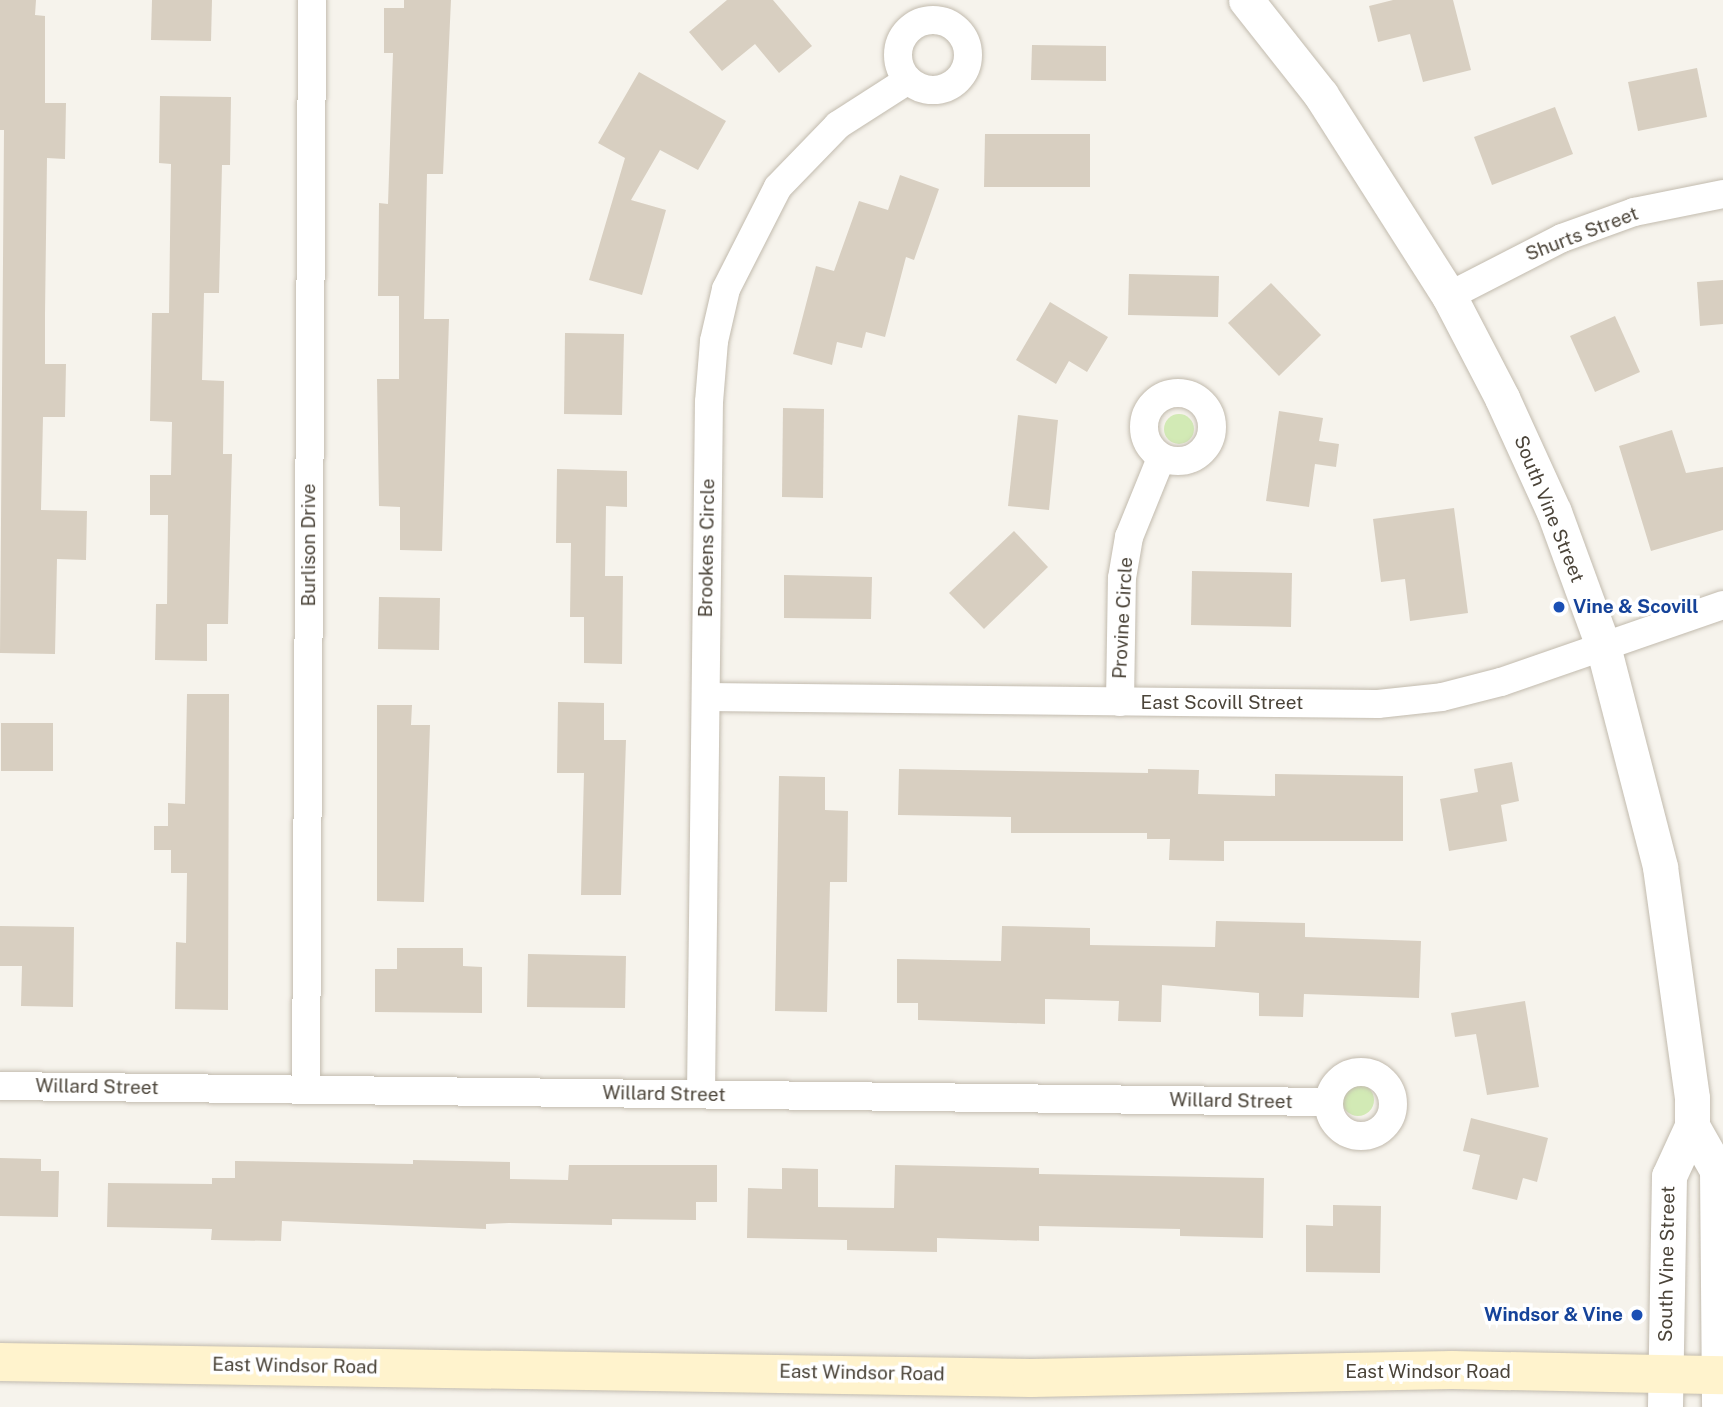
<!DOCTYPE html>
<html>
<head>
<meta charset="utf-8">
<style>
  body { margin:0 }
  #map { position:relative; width:1723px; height:1407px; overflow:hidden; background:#f6f3ec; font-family:"Public Sans",sans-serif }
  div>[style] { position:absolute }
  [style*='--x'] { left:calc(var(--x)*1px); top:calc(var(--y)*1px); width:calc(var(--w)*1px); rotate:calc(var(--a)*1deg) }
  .green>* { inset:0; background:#d2eab5 }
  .round { border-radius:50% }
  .building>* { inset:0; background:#d8cfc1 }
  .roads { filter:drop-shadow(0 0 2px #c2bbae) drop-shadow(0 0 2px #c2bbae) }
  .minor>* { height:28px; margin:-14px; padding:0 14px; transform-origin:14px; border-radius:14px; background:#fff }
  .minor>.ring { margin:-14px; padding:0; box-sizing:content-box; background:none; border:28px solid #fff; border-radius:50% }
  .tertiary>* { height:35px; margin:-17.5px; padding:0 17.5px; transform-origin:17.5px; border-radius:17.5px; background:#fff }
  .secondary>* { height:38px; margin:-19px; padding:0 19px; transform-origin:19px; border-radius:19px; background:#fff3cd }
  .dots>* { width:19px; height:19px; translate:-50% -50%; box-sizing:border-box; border:4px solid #fff; border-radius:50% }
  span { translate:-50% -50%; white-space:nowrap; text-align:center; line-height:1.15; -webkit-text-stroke:7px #fff; paint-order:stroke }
  .street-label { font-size:19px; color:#4b4439 }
  .transit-label { font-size:19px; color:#164399; font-weight:700 }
  .left { translate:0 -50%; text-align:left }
  .right { translate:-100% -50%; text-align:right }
</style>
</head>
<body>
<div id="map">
  <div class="green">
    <i class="round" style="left:1164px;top:414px;width:30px;height:30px"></i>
    <i class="round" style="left:1342px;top:1084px;width:32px;height:32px"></i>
  </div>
  <div class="building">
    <i style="clip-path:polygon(0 0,36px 0,35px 15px,45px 16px,45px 103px,66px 103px,65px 159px,47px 158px,45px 315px,45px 364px,66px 364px,65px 417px,43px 417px,41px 510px,87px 511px,86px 560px,57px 559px,55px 654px,0 653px,4px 130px,0 130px)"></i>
    <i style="clip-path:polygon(152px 0,212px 0,211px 41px,151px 40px)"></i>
    <i style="clip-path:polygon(404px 0,451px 0,443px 174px,427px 174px,424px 319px,449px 319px,442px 551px,400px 550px,400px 507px,379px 506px,377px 379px,399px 379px,399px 296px,378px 296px,379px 203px,388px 204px,393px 53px,384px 53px,384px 8px,404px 8px)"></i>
    <i style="clip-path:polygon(727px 0,773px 0,812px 46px,779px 73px,755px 44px,722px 71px,689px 32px)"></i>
    <i style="clip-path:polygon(1393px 0,1453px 0,1471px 70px,1423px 82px,1410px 34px,1378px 42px,1369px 6px)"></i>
    <i style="clip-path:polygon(1032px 45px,1106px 46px,1106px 81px,1031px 80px)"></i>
    <i style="clip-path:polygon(1697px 68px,1707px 117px,1638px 131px,1628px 82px)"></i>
    <i style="clip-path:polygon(639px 72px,726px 121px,698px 170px,660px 150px,631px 200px,666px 210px,642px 295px,589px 280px,625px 158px,598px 143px)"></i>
    <i style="clip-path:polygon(160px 96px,231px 97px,230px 165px,222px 165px,219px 293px,204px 293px,202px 380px,224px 381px,223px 454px,232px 454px,228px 624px,207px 624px,207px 661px,155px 660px,156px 604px,167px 604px,168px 515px,150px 515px,150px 475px,171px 475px,172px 422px,150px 421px,152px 313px,169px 313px,171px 164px,159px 163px)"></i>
    <i style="clip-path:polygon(1555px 107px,1573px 154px,1492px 185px,1474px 137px)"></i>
    <i style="clip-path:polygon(985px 134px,1090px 134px,1090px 187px,984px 187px)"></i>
    <i style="clip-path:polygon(900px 175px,939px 189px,914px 260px,906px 257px,885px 337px,866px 332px,862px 348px,837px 342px,832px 365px,793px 354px,816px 266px,834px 271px,859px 201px,888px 210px)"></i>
    <i style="clip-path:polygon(1129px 274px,1219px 276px,1218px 317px,1128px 315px)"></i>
    <i style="clip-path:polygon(1723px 280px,1723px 324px,1700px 326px,1697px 282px)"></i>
    <i style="clip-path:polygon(1271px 283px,1321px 335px,1279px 376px,1228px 323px)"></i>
    <i style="clip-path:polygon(1050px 302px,1108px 337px,1087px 372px,1069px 361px,1056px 384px,1016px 360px)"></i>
    <i style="clip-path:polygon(1615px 316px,1640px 372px,1595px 392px,1570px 336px)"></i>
    <i style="clip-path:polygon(565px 333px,624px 334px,622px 415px,564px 414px)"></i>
    <i style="clip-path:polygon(783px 408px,824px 409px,823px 498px,782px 497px)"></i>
    <i style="clip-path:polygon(1279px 411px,1323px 418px,1319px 441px,1339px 444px,1336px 467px,1315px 464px,1309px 507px,1266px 501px)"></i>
    <i style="clip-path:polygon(1018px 415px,1058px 420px,1049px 510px,1008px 506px)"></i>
    <i style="clip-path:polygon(1672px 430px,1686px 473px,1723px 467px,1723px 530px,1651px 551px,1619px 446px)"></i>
    <i style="clip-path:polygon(557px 469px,627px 471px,627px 507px,606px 506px,605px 576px,623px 576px,622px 664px,584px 663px,584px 617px,570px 617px,571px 543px,556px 543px)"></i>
    <i style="clip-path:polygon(1454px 508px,1468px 613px,1410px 621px,1405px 579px,1381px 582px,1373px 519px)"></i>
    <i style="clip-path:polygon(1014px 531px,1048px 567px,984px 629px,949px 593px)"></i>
    <i style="clip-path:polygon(1192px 571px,1292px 573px,1291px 627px,1191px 625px)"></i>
    <i style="clip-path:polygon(784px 575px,872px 577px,871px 619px,784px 618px)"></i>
    <i style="clip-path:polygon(379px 597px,440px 598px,439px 650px,378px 649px)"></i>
    <i style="clip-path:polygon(187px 694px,229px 694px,228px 1010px,175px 1009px,176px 942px,186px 943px,187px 873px,171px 873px,171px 850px,154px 850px,154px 826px,168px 826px,168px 803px,185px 804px)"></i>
    <i style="clip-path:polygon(558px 702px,604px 703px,604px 740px,626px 740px,621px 895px,581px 895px,584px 773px,557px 773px)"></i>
    <i style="clip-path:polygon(377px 705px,412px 705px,411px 725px,430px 725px,424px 902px,377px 901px)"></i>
    <i style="clip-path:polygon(1px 723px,53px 723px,53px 771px,1px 771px)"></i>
    <i style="clip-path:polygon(1512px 762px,1519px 801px,1501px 805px,1507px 841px,1449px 851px,1440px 799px,1478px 792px,1474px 769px)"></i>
    <i style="clip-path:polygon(899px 769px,1148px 773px,1148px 769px,1199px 770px,1198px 794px,1275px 796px,1275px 774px,1403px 776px,1403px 841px,1224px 841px,1224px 861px,1169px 860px,1170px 839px,1147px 839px,1147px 833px,1011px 833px,1011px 817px,898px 815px)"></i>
    <i style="clip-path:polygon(779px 776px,825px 777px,825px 810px,848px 811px,847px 882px,830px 882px,827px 1012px,775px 1011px)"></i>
    <i style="clip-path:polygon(1216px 921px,1305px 923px,1305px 937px,1421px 941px,1419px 998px,1304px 994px,1303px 1017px,1259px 1016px,1259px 993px,1162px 985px,1161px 1022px,1118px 1021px,1119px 1001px,1045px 999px,1045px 1024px,918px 1020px,918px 1003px,897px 1003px,897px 959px,1001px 961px,1002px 926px,1090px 928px,1090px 945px,1215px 947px)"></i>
    <i style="clip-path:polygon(0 926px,74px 927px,73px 1007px,21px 1006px,22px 966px,0 966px)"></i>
    <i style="clip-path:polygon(397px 948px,463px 948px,463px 966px,482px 967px,482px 1013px,375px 1012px,375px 969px,397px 969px)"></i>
    <i style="clip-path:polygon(528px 954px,626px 956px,625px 1008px,527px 1007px)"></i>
    <i style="clip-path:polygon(1525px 1001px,1539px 1087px,1487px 1095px,1476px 1034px,1455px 1037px,1451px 1013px)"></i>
    <i style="clip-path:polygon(1471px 1118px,1548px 1138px,1537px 1182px,1523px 1178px,1517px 1200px,1472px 1189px,1480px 1155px,1463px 1151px)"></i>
    <i style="clip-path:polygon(0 1158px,41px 1159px,41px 1171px,59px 1171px,58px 1217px,0 1216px)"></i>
    <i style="clip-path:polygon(413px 1160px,510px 1162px,510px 1179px,568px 1180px,569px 1165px,717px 1165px,717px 1202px,696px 1202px,696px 1220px,612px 1219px,612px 1225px,509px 1223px,486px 1224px,486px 1229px,282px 1221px,281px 1241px,211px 1240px,212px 1229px,107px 1227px,108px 1183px,212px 1184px,212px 1178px,235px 1178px,235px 1161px,413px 1164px)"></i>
    <i style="clip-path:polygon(895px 1165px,1039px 1168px,1039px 1174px,1264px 1178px,1263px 1238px,1180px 1236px,1180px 1229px,1039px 1226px,1039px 1241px,937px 1238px,937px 1252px,847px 1250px,847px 1240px,747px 1238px,748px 1188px,782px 1189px,782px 1168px,818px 1169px,818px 1207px,894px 1208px)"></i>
    <i style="clip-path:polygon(1333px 1205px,1381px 1206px,1380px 1273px,1306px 1272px,1306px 1225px,1333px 1226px)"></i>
  </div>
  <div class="roads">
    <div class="minor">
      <i class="ring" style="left:898px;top:20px;width:42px;height:42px"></i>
      <i style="--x:1449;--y:296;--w:127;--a:-27.2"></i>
      <i style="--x:1562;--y:238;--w:77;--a:-19.9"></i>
      <i style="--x:1634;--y:212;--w:91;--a:-11.4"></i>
      <i class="ring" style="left:1144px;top:393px;width:40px;height:40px"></i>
      <i style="--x:706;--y:697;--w:672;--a:0.6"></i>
      <i style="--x:1378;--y:704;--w:64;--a:-6.2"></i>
      <i style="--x:1442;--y:697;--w:61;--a:-14.3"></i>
      <i style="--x:1501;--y:682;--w:235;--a:-19.1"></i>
      <i style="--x:1120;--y:702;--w:124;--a:-89.1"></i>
      <i style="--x:1122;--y:578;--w:42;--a:-80.3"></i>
      <i style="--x:1129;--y:537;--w:85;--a:-67.9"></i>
      <i class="ring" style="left:1329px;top:1072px;width:36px;height:36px"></i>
      <i style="--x:0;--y:1086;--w:1328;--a:0.69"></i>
      <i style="--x:306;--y:1090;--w:1090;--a:-89.68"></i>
      <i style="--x:701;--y:1094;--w:692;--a:-89.34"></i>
      <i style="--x:709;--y:402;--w:61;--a:-85.3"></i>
      <i style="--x:714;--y:341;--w:53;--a:-77"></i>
      <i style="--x:726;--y:289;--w:114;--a:-63"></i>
      <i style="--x:778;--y:187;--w:86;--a:-45.9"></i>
      <i style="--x:838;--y:125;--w:83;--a:-32.7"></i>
    </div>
    <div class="tertiary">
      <i style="--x:1246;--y:0;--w:121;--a:51.7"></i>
      <i style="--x:1321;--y:95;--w:238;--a:57.5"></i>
      <i style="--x:1449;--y:296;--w:115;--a:62.5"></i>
      <i style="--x:1502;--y:398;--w:125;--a:65.5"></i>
      <i style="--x:1554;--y:512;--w:143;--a:69.9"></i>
      <i style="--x:1603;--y:646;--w:228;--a:75.5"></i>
      <i style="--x:1660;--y:867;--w:233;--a:82.1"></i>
      <i style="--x:1692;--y:1098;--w:28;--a:90"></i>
      <i style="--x:1692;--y:1126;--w:55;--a:114.7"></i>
      <i style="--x:1669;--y:1176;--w:231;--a:91"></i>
      <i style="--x:1692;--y:1126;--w:51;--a:60.4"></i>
      <i style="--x:1717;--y:1170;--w:237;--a:89.5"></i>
    </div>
    <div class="secondary">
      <i style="--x:0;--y:1362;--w:1031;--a:0.89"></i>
      <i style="--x:1031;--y:1378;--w:421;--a:-1.1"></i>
      <i style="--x:1452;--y:1370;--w:271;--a:1.1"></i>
    </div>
  </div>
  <div class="dots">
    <i style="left:1559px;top:607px;background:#1a4fb4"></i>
    <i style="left:1637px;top:1315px;background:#1a4fb4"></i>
  </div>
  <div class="street-label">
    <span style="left:1582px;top:234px;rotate:-21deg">Shurts Street</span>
    <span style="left:1549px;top:509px;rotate:68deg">South Vine Street</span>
    <span style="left:309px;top:545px;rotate:-90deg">Burlison Drive</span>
    <span style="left:707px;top:548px;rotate:-89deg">Brookens Circle</span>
    <span style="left:1123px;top:618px;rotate:-87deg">Provine Circle</span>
    <span style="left:1222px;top:703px">East Scovill Street</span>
    <span style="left:97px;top:1087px;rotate:1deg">Willard Street</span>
    <span style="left:664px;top:1094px;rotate:1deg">Willard Street</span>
    <span style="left:1231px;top:1101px;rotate:1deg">Willard Street</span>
    <span style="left:1667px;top:1264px;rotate:-89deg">South Vine Street</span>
    <span style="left:295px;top:1366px;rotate:1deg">East Windsor Road</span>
    <span style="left:1428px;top:1372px">East Windsor Road</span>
    <span style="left:862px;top:1373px;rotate:1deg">East Windsor Road</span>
  </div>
  <div class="transit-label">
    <span class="left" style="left:1573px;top:607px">Vine &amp; Scovill</span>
    <span class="right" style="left:1623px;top:1315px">Windsor &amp; Vine</span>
  </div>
</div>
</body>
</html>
